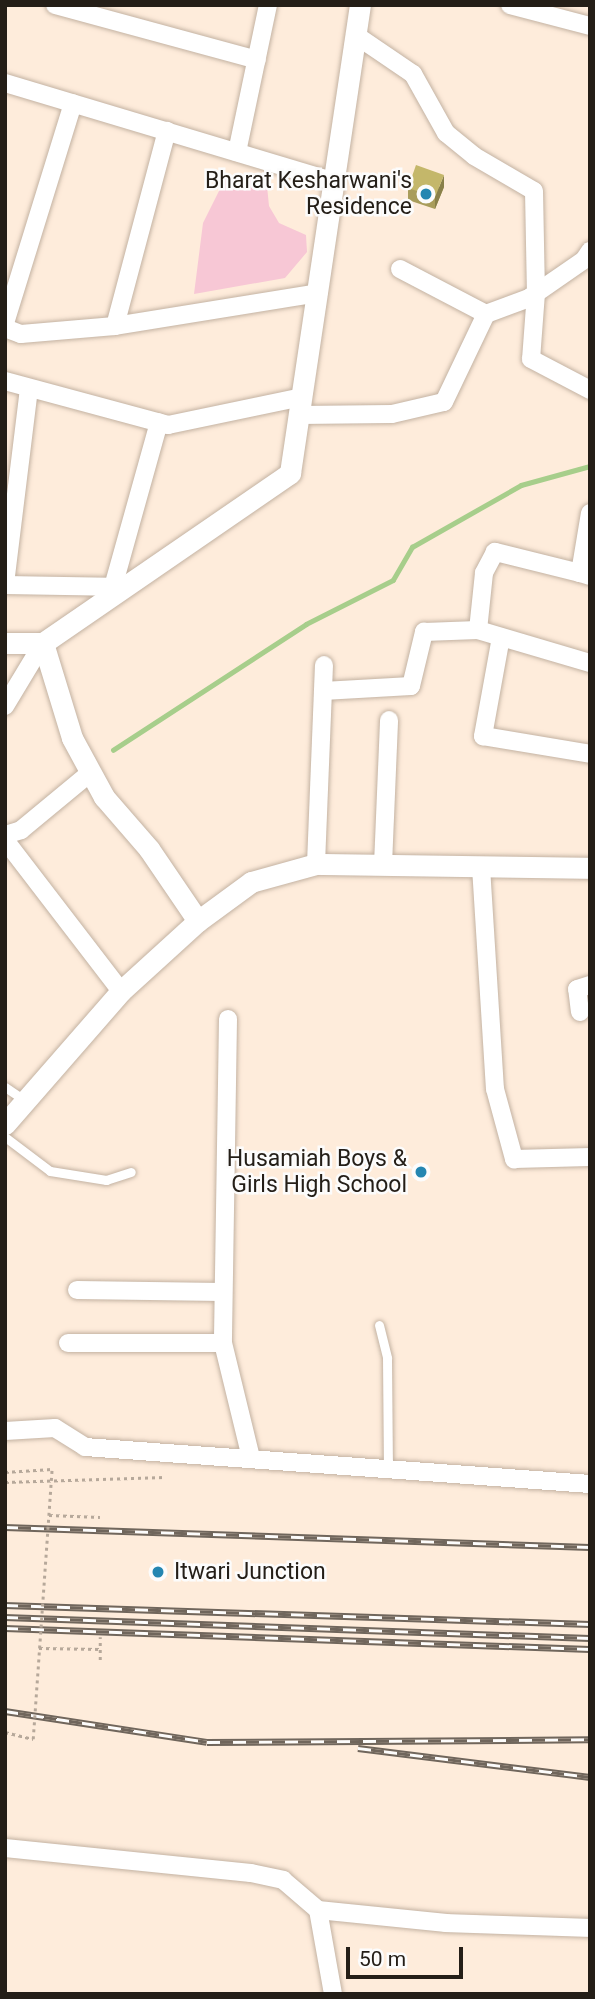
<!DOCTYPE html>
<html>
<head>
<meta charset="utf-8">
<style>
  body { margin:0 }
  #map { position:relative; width:595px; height:1999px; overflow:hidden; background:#feecdb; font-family:Roboto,sans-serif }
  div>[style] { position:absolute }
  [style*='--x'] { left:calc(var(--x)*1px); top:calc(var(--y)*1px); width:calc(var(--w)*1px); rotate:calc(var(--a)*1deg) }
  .green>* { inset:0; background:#f7c7d5 }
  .stream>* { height:4.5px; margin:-2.25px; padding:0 2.25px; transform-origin:2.25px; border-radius:2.25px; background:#a7ce8b }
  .path>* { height:2.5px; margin-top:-1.25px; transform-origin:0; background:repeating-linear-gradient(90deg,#b6a89a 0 3.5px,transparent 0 7px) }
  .roads { filter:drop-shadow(0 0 2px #c3b2a2) drop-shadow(0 0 2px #c3b2a2) }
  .service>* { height:9px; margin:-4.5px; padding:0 4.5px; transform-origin:4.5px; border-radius:4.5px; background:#fff }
  .minor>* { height:18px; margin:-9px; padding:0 9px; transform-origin:9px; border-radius:9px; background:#fff }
  .tertiary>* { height:21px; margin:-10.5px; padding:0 10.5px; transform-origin:10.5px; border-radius:10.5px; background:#fff }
  .rail>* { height:7px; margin-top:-3.5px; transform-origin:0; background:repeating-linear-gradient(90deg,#fcfcfc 0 13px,#70665c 0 26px); box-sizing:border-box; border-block:2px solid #70665c }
  .path-bridge>* { height:2.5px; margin-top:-1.25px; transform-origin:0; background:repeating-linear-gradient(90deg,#b6a89a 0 3.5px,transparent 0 7px) }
  .wall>* { inset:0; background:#a99d5b }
  .shaded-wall>* { inset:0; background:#89804a }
  .building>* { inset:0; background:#c4b76a }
  .dots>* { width:19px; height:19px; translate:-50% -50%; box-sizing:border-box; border:4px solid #fcfcfc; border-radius:50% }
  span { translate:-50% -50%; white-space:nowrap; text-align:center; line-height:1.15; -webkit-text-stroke:5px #fcfcfc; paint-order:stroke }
  .poi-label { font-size:23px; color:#241e17 }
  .right { translate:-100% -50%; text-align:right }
  .left { translate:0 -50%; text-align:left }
  .frame { position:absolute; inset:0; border:7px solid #241e17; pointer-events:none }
  .scale { position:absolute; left:346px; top:1947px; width:117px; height:32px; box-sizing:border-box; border:4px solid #241e17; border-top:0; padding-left:9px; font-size:21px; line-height:24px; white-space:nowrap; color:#241e17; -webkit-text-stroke:5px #fcfcfc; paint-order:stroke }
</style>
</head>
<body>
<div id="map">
  <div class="green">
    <i style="clip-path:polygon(227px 175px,258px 179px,267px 186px,269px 206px,279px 223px,306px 235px,307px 252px,285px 278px,194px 294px,203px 223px)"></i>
  </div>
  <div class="stream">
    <i style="--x:113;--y:750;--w:230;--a:-33.1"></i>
    <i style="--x:306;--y:624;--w:97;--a:-26.8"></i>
    <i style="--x:393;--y:580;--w:38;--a:-60"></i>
    <i style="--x:412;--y:547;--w:125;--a:-29.6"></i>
    <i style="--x:521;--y:485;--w:72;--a:-15.4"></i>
  </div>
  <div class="path">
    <i style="--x:5;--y:1472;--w:47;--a:-3.7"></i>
    <i style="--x:5;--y:1482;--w:160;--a:-1.8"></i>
    <i style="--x:49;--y:1515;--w:51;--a:2.2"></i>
    <i style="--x:39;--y:1648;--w:61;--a:0.9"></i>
    <i style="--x:100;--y:1660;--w:23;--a:-90"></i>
  </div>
  <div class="roads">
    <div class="service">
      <i style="--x:5;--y:1087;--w:23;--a:34"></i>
      <i style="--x:5;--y:1137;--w:56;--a:37.1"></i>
      <i style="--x:50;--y:1171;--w:57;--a:9.1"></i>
      <i style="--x:106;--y:1180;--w:26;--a:-18"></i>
      <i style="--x:379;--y:1325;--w:34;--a:76"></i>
      <i style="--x:387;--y:1358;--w:111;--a:89.5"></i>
    </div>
    <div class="minor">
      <i style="--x:55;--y:5;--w:209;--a:15.2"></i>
      <i style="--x:510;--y:5;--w:83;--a:14.7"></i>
      <i style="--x:357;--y:36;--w:68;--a:34.2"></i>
      <i style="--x:413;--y:74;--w:68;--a:60.8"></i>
      <i style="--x:446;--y:133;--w:36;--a:39"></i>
      <i style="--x:474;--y:156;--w:69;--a:30.3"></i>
      <i style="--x:534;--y:191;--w:102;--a:88.9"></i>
      <i style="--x:536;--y:293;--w:66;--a:94.3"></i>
      <i style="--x:531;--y:359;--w:67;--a:27.7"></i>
      <i style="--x:5;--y:83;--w:345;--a:16.7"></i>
      <i style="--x:237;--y:152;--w:150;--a:-78.1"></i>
      <i style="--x:400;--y:269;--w:97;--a:27.6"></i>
      <i style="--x:5;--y:323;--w:230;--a:-72.8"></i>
      <i style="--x:115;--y:326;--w:202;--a:-75.1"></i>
      <i style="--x:5;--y:328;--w:17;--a:21"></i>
      <i style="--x:21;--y:334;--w:94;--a:-4.9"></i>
      <i style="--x:115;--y:326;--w:206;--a:-9.2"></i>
      <i style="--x:5;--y:381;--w:169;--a:15.1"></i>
      <i style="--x:168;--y:425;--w:137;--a:-11.8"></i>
      <i style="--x:299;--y:415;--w:93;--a:-0.6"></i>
      <i style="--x:392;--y:414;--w:53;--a:-13"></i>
      <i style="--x:444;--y:402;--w:98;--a:-64.5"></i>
      <i style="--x:486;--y:314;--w:46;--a:-20.4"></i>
      <i style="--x:529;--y:298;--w:67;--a:-34.6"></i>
      <i style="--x:584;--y:260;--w:11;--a:-56"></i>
      <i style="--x:590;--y:513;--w:61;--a:99.5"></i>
      <i style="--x:580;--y:573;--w:10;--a:17"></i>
      <i style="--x:580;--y:573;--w:88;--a:-166.1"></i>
      <i style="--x:495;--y:552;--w:24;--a:118"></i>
      <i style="--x:484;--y:573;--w:57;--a:96"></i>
      <i style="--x:478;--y:630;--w:117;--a:16.4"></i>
      <i style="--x:5;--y:584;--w:197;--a:-83"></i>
      <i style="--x:5;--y:585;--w:119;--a:1"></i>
      <i style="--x:113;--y:587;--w:171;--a:-74.4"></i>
      <i style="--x:501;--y:637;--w:101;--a:100.3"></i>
      <i style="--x:483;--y:736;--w:109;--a:9.5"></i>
      <i style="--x:323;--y:691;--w:88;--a:-3.3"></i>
      <i style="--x:411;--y:686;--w:56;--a:-76.5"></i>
      <i style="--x:424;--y:632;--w:54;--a:-2.1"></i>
      <i style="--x:5;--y:706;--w:74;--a:-58.9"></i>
      <i style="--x:5;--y:835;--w:17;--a:-17"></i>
      <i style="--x:21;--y:830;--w:91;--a:-39.6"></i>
      <i style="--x:5;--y:840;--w:190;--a:52.5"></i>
      <i style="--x:316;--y:864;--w:199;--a:-87.7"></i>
      <i style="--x:383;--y:865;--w:145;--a:-87.6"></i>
      <i style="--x:481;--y:867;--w:222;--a:86.4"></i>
      <i style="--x:495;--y:1089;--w:73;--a:74.8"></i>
      <i style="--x:514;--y:1159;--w:76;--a:-1.5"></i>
      <i style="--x:580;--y:1012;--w:23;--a:-97"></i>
      <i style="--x:577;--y:989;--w:14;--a:-17"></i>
      <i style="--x:228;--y:1019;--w:324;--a:90.9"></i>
      <i style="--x:223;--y:1343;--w:118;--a:76.3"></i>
      <i style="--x:77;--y:1290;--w:145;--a:0.8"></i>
      <i style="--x:68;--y:1343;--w:155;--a:0"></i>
      <i style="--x:5;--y:1431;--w:50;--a:-3.4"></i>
      <i style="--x:55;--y:1428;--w:36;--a:32"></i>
      <i style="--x:85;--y:1447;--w:506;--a:4.19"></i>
      <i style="--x:5;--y:1848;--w:247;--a:5.8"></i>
      <i style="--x:251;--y:1873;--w:33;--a:12"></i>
      <i style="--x:283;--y:1880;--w:46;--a:40.6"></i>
      <i style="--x:333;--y:1994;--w:85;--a:-100.1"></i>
      <i style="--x:318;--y:1910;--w:129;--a:5.8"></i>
      <i style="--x:446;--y:1923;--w:144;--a:2"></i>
    </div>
    <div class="tertiary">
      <i style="--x:5;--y:643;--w:38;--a:0"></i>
      <i style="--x:43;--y:643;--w:300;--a:-34.5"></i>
      <i style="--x:290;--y:473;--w:473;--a:-81.5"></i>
      <i style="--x:43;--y:643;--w:99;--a:73"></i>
      <i style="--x:72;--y:738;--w:67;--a:61.5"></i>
      <i style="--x:104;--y:797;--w:69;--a:49.1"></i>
      <i style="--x:149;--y:849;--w:87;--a:55.8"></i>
      <i style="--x:5;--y:1124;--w:176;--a:-48.9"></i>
      <i style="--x:121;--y:991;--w:104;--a:-42.3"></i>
      <i style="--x:198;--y:921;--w:66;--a:-36.3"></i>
      <i style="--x:251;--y:882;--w:67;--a:-15.5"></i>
      <i style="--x:316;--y:864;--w:274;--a:0.8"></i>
    </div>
  </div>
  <div class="rail">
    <i style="--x:5;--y:1527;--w:585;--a:1.96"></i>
    <i style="--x:5;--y:1605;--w:585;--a:1.86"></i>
    <i style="--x:5;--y:1617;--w:585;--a:2.06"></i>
    <i style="--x:5;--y:1628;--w:585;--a:2.06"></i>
    <i style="--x:5;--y:1711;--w:204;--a:8.7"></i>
    <i style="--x:207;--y:1742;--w:383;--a:-0.4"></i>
    <i style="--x:358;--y:1748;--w:234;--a:7.1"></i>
  </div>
  <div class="path-bridge">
    <i style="--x:5;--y:1732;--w:29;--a:14"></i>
    <i style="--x:33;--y:1739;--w:271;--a:-86"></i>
  </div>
  <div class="wall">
    <i style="clip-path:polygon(444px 187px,435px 209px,408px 200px,408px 188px)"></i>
  </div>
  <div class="shaded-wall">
    <i style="clip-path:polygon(444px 175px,444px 187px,435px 209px,435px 197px)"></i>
  </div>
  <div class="building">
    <i style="clip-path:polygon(416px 165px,444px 175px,435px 197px,408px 188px)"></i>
  </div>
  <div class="dots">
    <i style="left:426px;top:194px;background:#2486b1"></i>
    <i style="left:421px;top:1172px;background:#2486b1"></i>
    <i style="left:158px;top:1572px;background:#2486b1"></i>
  </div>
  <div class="poi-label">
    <span class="right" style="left:412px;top:194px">Bharat Kesharwani's<br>Residence</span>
    <span class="right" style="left:407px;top:1172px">Husamiah Boys &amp;<br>Girls High School</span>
    <span class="left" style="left:174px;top:1572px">Itwari Junction</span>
  </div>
  <div class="frame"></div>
  <div class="scale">50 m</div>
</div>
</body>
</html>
